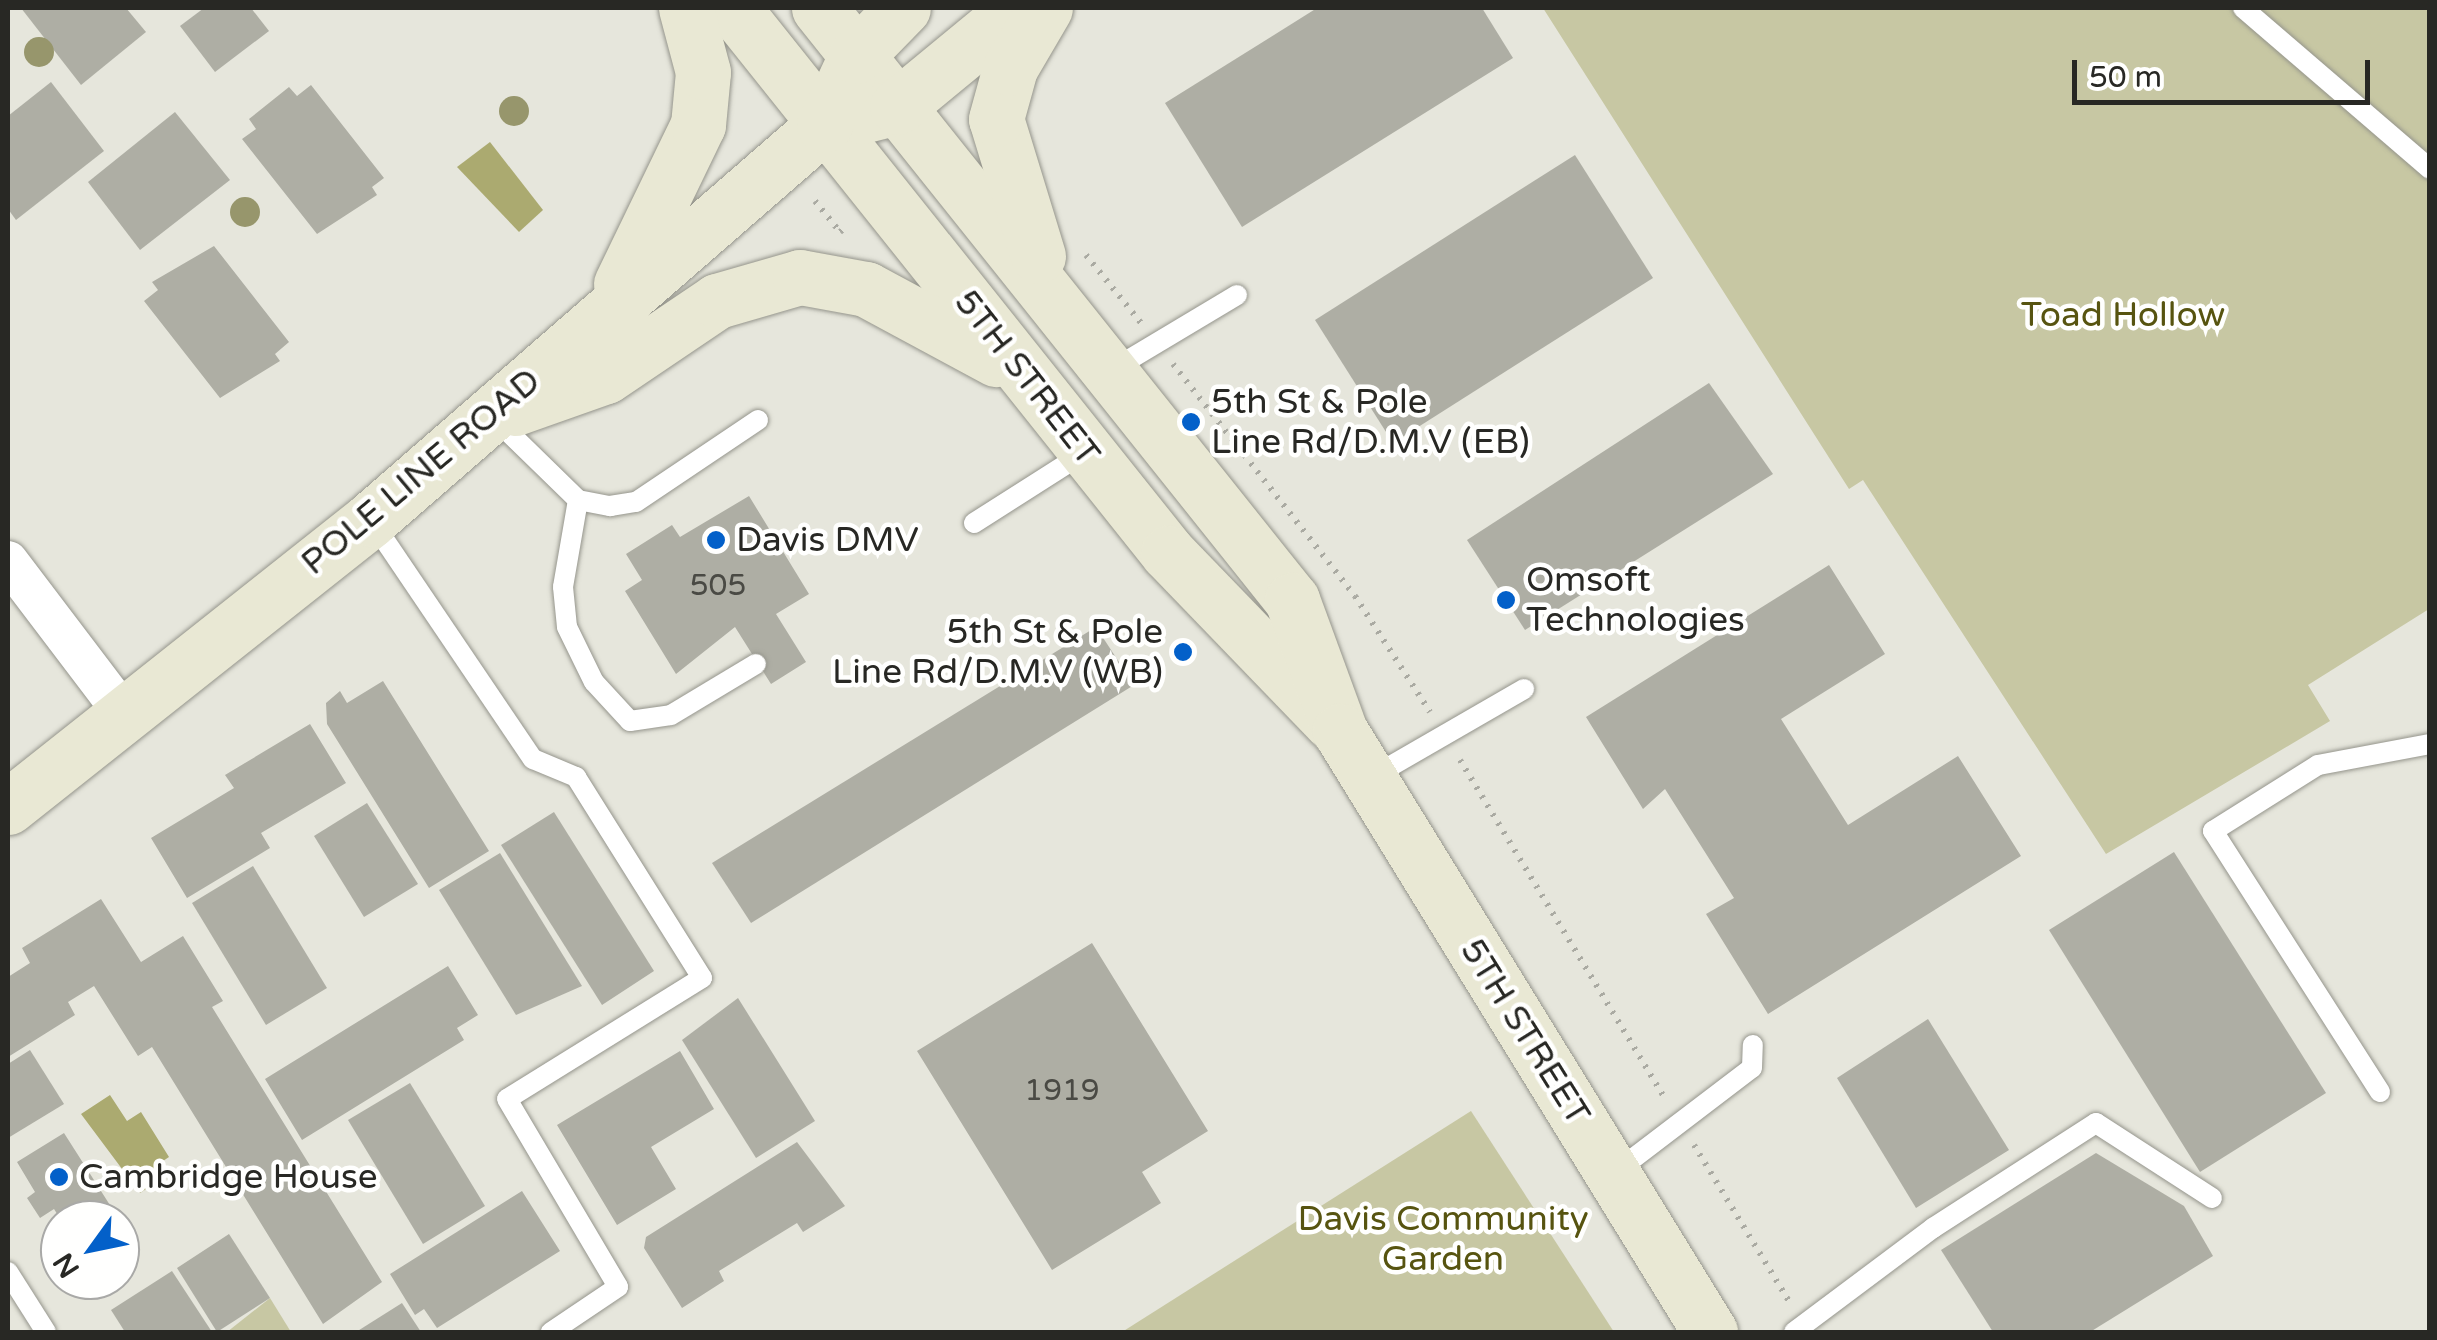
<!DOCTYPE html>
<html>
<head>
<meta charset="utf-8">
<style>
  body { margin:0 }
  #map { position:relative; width:2437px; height:1340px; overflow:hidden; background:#e6e6dc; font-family:"Varela Round",sans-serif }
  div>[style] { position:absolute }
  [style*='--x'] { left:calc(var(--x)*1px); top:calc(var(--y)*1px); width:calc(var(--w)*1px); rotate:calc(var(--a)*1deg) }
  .green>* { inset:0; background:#c7c7a3 }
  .water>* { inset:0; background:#abaa70 }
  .building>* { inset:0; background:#aeaea4 }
  .path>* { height:6px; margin-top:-3px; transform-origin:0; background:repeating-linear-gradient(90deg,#aaaaa2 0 2.5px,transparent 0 10.5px) }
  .roads { filter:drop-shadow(0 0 2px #95958c) drop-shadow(0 0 2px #95958c) }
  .service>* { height:20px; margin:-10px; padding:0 10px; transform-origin:10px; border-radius:10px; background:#fff }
  .minor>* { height:40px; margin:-20px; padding:0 20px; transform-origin:20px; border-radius:20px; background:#fff }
  .secondary>* { height:55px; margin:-27.5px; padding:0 27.5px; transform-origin:27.5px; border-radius:27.5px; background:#e9e8d4 }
  .trees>* { width:30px; height:30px; margin:-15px; border-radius:50%; background:#97966c }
  .dots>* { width:28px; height:28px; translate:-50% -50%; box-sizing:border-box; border:5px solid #fffffe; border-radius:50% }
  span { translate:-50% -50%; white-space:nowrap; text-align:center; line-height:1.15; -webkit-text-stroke:9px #fffffe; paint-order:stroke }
  .number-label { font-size:30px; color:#4a4a44 }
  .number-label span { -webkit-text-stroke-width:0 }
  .park-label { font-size:35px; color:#575410 }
  .street-label { font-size:35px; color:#282824 }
  .poi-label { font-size:35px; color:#282824 }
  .left { translate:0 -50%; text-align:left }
  .right { translate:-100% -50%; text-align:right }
  .frame { position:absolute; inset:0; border:10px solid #282824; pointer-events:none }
  .north { position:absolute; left:40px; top:1200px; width:100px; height:100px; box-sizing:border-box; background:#fffffe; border:2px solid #a9a9a7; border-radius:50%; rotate:237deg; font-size:28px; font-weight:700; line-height:40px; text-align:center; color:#282824 }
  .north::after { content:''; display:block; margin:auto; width:35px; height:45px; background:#0360c9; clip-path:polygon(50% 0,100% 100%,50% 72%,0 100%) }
  .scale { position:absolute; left:2072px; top:60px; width:298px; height:45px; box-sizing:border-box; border:5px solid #282824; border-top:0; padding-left:12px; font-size:30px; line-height:35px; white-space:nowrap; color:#282824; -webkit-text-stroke:8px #fffffe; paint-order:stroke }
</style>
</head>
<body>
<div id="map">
  <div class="green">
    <i style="clip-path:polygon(1543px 8px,2429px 8px,2429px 609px,2308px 685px,2330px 721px,2106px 854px,1863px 480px,1849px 489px)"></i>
    <i style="clip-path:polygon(1471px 1111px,1614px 1332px,1122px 1332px)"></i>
    <i style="clip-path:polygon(270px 1298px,291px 1332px,227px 1332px)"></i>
  </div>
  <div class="water">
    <i style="clip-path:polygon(490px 142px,543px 210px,519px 232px,457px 167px)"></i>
    <i style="clip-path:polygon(110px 1095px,127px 1121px,141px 1112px,169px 1157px,157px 1165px,165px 1177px,140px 1193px,81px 1114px)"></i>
  </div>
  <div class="building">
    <i style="clip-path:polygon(21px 8px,126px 8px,146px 32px,81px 85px)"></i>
    <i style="clip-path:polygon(204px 8px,251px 8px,269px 31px,215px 72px,180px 26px)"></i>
    <i style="clip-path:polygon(1317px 8px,1482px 8px,1513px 58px,1242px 227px,1165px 103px)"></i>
    <i style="clip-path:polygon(51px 82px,104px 151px,16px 220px,8px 209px,8px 116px)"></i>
    <i style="clip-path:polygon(311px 85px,384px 178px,372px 187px,377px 195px,317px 234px,242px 139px,256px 129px,249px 119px,289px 87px,297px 96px)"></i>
    <i style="clip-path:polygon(175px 112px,230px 180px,140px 250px,88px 182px)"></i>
    <i style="clip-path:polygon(1575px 155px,1653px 278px,1393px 443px,1315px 320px)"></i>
    <i style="clip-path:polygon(214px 246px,289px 342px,275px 354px,280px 361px,220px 398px,144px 301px,158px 290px,152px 282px)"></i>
    <i style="clip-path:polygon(1709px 383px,1773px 474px,1525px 630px,1467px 540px)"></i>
    <i style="clip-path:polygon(749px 496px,809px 594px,776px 614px,806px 662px,771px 684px,735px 627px,676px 674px,625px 591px,642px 580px,626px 554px,672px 525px,680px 537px)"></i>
    <i style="clip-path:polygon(1829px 565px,1885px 654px,1781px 719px,1848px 825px,1958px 756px,2021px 856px,1768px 1014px,1706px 914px,1734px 898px,1665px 789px,1643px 809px,1586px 717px)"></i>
    <i style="clip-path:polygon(1096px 627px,1134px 685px,751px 923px,712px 863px)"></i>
    <i style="clip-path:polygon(383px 681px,489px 851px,429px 888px,327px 724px,326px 703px,340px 691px,347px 703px)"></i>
    <i style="clip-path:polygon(310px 724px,346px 783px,261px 833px,270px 848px,187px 898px,151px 838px,234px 788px,225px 775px)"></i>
    <i style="clip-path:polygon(367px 803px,418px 884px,364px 917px,314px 836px)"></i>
    <i style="clip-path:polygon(554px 812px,654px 971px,602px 1005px,501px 845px)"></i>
    <i style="clip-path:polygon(2174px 852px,2326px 1093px,2200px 1172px,2049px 930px)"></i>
    <i style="clip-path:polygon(500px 853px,582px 986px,516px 1015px,439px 890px)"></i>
    <i style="clip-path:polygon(253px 866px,327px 988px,266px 1025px,192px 903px)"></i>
    <i style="clip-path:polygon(101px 899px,141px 962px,183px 936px,223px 1001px,212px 1007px,382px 1282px,323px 1324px,152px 1047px,138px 1056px,94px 986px,68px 1002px,75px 1015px,8px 1057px,8px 977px,30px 963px,22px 948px)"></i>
    <i style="clip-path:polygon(1092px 943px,1208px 1131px,1142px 1172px,1161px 1203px,1052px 1270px,917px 1051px)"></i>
    <i style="clip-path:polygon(448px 966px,478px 1015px,457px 1028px,464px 1040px,302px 1140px,265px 1079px)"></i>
    <i style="clip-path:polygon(738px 998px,815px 1121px,756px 1158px,682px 1040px)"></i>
    <i style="clip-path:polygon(1928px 1019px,2009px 1150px,1916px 1208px,1837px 1078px)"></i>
    <i style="clip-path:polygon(30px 1050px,64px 1104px,8px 1138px,8px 1064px)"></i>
    <i style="clip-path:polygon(680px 1051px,714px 1109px,651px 1147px,676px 1189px,617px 1225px,557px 1125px)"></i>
    <i style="clip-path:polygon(410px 1083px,485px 1206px,423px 1244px,348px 1120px)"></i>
    <i style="clip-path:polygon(64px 1133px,115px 1213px,103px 1220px,61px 1220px,54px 1209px,40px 1218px,27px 1198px,35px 1192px,17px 1162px)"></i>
    <i style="clip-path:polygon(797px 1142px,845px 1206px,803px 1232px,797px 1223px,719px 1271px,724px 1281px,682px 1308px,644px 1248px,646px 1237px)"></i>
    <i style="clip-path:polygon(2096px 1153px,2184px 1206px,2213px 1256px,2090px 1332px,1993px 1332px,1941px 1250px)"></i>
    <i style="clip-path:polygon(522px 1191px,560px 1251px,437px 1328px,424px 1309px,415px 1315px,390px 1274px)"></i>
    <i style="clip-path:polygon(229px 1234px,270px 1298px,217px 1332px,177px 1268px)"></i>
    <i style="clip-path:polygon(172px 1271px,212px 1332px,125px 1332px,111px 1310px)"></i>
    <i style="clip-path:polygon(402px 1303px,421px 1332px,356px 1332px)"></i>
  </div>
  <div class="path">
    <i style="--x:815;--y:201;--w:40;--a:51"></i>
    <i style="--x:840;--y:232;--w:9;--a:-41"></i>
    <i style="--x:1086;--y:255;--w:87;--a:51"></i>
    <i style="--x:1173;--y:364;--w:295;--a:51.9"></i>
    <i style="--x:1355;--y:596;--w:138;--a:57.1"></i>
    <i style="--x:1460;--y:760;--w:398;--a:58.8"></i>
    <i style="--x:1694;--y:1145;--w:183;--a:58.7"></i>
  </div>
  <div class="roads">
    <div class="service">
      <i style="--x:2243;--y:8;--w:247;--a:40.7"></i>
      <i style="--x:1110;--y:371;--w:148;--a:-30.9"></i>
      <i style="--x:494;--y:418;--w:117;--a:44.3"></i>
      <i style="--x:578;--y:500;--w:33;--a:11"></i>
      <i style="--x:610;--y:506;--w:26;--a:-9"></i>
      <i style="--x:636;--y:502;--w:147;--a:-33.9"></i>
      <i style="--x:578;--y:500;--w:88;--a:99.8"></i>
      <i style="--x:563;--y:587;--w:40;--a:84.3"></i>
      <i style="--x:567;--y:627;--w:61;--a:63.9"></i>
      <i style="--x:594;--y:682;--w:53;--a:47.3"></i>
      <i style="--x:630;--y:721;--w:41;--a:-8.3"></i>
      <i style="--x:671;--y:715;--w:99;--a:-31"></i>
      <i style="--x:373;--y:523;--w:285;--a:55.9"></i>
      <i style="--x:533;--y:759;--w:47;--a:22.7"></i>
      <i style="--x:576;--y:777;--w:237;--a:57.9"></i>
      <i style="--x:702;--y:978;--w:229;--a:148.2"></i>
      <i style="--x:507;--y:1099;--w:218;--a:59.4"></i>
      <i style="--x:618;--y:1287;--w:81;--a:146.1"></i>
      <i style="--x:974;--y:523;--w:130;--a:-32.5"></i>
      <i style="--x:1370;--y:778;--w:178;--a:-30"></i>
      <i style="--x:2380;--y:1092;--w:310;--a:-122.6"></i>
      <i style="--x:2213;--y:831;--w:124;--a:-32.2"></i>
      <i style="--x:2318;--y:765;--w:114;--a:-10.6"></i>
      <i style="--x:1614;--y:1173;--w:173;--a:-37.3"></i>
      <i style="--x:1752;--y:1068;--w:23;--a:-88"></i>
      <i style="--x:8;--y:1272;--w:71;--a:57.7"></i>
      <i style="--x:1794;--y:1332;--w:174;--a:-36.8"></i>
      <i style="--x:1933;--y:1228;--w:194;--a:-32.8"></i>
      <i style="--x:2096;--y:1123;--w:138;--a:32.9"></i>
    </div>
    <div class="minor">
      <i style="--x:8;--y:561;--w:193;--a:52.8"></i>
    </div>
    <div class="secondary">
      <i style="--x:733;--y:8;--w:697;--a:51.4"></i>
      <i style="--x:1168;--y:553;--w:235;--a:46"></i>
      <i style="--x:819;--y:8;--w:758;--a:51.38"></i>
      <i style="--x:1292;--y:600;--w:140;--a:69.9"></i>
      <i style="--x:1340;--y:731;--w:706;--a:58.38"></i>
      <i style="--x:861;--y:116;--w:37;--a:-14"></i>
      <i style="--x:897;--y:107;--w:156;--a:-39.5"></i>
      <i style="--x:1038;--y:256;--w:143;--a:-107"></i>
      <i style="--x:996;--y:119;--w:53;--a:-74.6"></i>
      <i style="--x:1010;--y:68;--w:69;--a:-59.7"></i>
      <i style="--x:621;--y:284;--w:177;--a:-64.2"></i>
      <i style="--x:698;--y:125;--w:53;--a:-84.6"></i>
      <i style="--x:703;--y:72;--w:66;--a:-104.9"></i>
      <i style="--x:515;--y:408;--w:96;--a:-19.4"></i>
      <i style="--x:606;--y:376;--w:134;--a:-34"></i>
      <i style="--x:717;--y:301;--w:86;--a:-16.1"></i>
      <i style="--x:800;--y:277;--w:67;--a:10.3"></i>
      <i style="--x:866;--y:289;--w:148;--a:28.3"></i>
      <i style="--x:8;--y:807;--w:463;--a:-38.4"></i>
      <i style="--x:371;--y:519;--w:600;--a:-41.02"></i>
      <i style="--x:824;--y:125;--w:76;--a:-65.1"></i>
      <i style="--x:856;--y:56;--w:67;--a:-45.6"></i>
    </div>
  </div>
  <div class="trees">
    <i style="left:39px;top:52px"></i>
    <i style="left:514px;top:111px"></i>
    <i style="left:245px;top:212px"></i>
  </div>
  <div class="dots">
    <i style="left:1191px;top:422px;background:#0360c9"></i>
    <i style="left:716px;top:540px;background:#0360c9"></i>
    <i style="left:1506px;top:600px;background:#0360c9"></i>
    <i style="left:1183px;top:652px;background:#0360c9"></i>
    <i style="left:59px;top:1177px;background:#0360c9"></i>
  </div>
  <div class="number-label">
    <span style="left:718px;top:586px">505</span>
    <span style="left:1062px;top:1091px">1919</span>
  </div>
  <div class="park-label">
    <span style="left:2123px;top:315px">Toad Hollow</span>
    <span style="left:1443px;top:1239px">Davis Community<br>Garden</span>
  </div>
  <div class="street-label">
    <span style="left:1027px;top:378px;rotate:52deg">5TH STREET</span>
    <span style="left:421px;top:472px;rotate:-40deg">POLE LINE ROAD</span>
    <span style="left:1525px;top:1032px;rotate:58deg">5TH STREET</span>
  </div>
  <div class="poi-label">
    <span class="left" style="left:1211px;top:422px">5th St &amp; Pole<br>Line Rd/D.M.V (EB)</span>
    <span class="left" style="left:736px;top:540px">Davis DMV</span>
    <span class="left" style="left:1526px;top:600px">Omsoft<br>Technologies</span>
    <span class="right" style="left:1163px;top:652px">5th St &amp; Pole<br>Line Rd/D.M.V (WB)</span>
    <span class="left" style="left:79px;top:1177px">Cambridge House</span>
  </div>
  <div class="frame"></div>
  <div class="north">N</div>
  <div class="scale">50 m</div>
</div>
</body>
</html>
